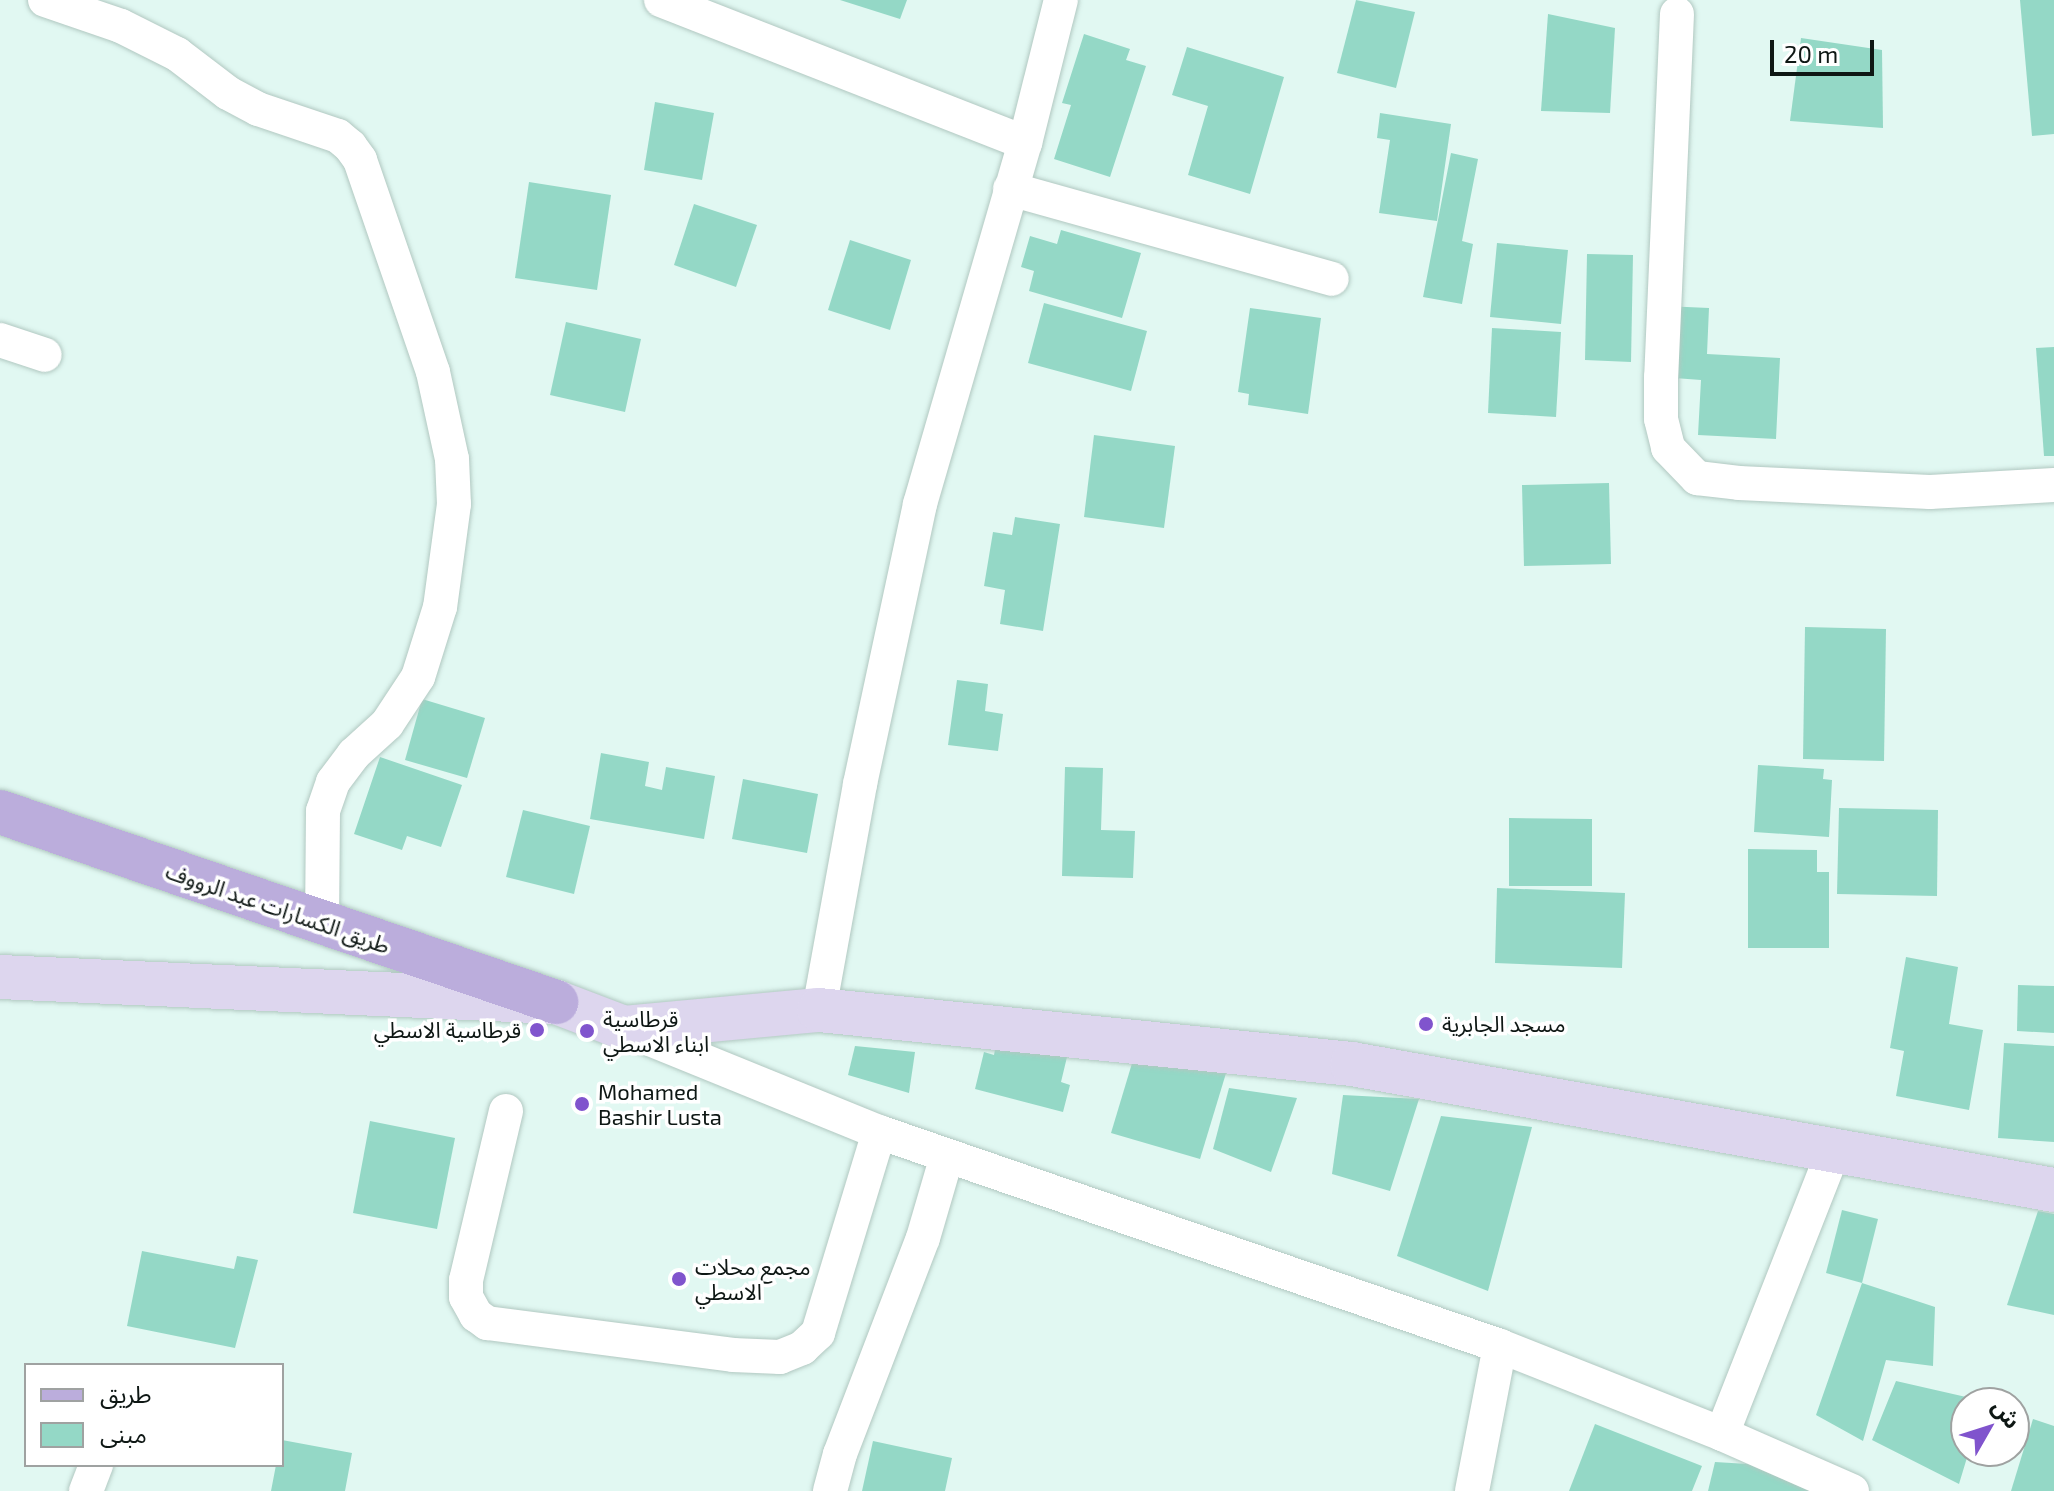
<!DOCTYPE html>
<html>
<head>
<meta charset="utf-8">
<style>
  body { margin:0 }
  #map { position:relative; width:2054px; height:1491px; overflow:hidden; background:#e1f8f2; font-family:"Exo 2","Noto Sans Arabic",sans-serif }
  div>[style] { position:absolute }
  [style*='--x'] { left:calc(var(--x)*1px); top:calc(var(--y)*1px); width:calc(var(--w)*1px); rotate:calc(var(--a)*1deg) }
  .building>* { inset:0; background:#94d8c6 }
  .roads { filter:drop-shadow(0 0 2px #b1c8c1) drop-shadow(0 0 2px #b1c8c1) }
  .minor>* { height:34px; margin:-17px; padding:0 17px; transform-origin:17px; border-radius:17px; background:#fff }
  .secondary>* { height:44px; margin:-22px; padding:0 22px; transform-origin:22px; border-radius:22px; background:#ddd6ee }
  .primary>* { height:44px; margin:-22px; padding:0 22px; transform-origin:22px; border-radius:22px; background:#bbaddc }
  .dots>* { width:22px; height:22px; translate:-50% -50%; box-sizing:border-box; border:4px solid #fff; border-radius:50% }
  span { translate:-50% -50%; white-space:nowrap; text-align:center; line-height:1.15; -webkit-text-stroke:7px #fff; paint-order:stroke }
  .street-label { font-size:22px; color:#0e1714 }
  .poi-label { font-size:22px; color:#0e1714 }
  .left { translate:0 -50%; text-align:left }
  .right { translate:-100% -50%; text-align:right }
  .legend { position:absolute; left:24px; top:1363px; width:260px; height:104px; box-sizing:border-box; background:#fff; border:2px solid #9fa2a1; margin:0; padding:10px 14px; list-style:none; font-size:24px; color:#0e1714 }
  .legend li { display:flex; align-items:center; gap:16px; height:40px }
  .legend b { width:40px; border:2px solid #9fa2a1 }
  .north { position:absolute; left:1950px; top:1387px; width:80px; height:80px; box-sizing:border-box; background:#fff; border:2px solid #9fa2a1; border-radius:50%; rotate:51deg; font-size:22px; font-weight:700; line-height:32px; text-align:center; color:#0e1714 }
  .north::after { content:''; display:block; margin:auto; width:28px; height:36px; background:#8054cd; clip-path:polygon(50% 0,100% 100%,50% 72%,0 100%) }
  .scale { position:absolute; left:1770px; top:40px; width:104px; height:36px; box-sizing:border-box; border:4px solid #0e1714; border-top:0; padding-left:10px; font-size:24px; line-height:28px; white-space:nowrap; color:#0e1714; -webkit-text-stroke:6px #fff; paint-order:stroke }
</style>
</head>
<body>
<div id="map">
  <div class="building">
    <i style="clip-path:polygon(840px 0,907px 0,900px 19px)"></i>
    <i style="clip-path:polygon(1356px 0,1415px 12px,1396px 88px,1337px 73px)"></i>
    <i style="clip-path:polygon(2020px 0,2054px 0,2054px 134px,2032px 136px)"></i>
    <i style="clip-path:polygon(1548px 14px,1615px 28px,1610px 113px,1541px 111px)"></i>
    <i style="clip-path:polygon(1084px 34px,1130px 49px,1126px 60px,1146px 66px,1110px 177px,1054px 159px,1071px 105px,1062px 103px)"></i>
    <i style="clip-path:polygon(1801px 38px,1882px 50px,1883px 128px,1790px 121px)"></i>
    <i style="clip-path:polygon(1187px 47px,1284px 77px,1250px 194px,1188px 175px,1208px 106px,1172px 95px)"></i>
    <i style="clip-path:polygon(655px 102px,714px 113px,702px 180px,644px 170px)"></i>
    <i style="clip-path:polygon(1380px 113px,1451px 124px,1437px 221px,1379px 213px,1390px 140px,1377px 138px)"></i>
    <i style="clip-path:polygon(1451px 153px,1478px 159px,1462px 241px,1473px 244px,1462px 304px,1423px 297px)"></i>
    <i style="clip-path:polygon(529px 182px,611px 195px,597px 290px,515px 278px)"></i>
    <i style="clip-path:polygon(694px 204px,757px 225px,736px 287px,674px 265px)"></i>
    <i style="clip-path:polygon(1061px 230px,1141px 253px,1122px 318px,1029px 291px,1034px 271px,1021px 267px,1030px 236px,1057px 244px)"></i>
    <i style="clip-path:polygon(850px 240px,911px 260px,890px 330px,828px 310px)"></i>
    <i style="clip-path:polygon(1497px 243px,1568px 250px,1561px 324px,1490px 317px)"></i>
    <i style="clip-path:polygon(1587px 254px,1633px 255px,1631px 362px,1585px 360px)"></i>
    <i style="clip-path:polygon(1044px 303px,1147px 331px,1131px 391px,1028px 363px)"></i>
    <i style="clip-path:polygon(1664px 306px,1709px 308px,1707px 354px,1780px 358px,1776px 439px,1698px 435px,1701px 380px,1661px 377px)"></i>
    <i style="clip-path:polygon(1250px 308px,1321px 318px,1308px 414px,1248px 405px,1249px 394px,1238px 392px)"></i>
    <i style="clip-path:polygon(566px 322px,641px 339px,625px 412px,550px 395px)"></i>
    <i style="clip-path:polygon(1492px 328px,1561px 332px,1556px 417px,1488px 413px)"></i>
    <i style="clip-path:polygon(2054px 347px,2054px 456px,2044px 456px,2036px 348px)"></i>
    <i style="clip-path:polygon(1094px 435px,1175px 446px,1164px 528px,1084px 517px)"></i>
    <i style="clip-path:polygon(1609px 483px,1611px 564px,1524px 566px,1522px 485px)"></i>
    <i style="clip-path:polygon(1015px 517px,1060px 524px,1043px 631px,1000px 624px,1005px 590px,984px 586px,993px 532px,1012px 535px)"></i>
    <i style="clip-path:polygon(1805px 627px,1886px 629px,1884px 761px,1803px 759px)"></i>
    <i style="clip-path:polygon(957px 680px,988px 684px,985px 711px,1003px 714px,998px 751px,948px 745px)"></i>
    <i style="clip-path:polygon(422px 699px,485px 718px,467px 778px,405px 760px)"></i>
    <i style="clip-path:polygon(601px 753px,649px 762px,645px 786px,662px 790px,666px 767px,715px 776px,704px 839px,590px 819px)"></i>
    <i style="clip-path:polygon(380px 757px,462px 785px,441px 847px,407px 836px,402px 850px,354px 834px)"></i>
    <i style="clip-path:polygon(1758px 765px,1824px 769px,1823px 779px,1832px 780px,1829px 837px,1754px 832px)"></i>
    <i style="clip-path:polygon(1065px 767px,1103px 768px,1101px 830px,1135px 831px,1133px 878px,1062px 876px)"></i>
    <i style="clip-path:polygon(743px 779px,818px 794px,807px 853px,732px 839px)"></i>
    <i style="clip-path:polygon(1839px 808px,1938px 810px,1937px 896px,1837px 894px)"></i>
    <i style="clip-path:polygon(523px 810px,590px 826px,574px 894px,506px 877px)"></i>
    <i style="clip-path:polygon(1509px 818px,1592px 819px,1592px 886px,1509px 886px)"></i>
    <i style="clip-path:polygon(1748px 849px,1817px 850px,1817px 872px,1829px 872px,1829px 948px,1748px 948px)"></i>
    <i style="clip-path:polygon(1497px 888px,1625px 893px,1622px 968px,1495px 963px)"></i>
    <i style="clip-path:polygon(1906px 957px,1958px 967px,1949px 1024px,1983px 1030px,1969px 1110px,1896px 1096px,1904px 1051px,1890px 1048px)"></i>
    <i style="clip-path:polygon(2018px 985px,2054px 986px,2054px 1033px,2017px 1031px)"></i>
    <i style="clip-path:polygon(997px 1039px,1067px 1057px,1061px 1082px,1070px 1085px,1063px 1112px,975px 1089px,984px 1052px,994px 1055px)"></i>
    <i style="clip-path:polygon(2004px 1043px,2054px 1046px,2054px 1142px,1998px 1138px)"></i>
    <i style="clip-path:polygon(855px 1046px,915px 1052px,909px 1093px,848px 1075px)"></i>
    <i style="clip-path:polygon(1136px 1050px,1230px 1060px,1200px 1159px,1111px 1133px)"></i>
    <i style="clip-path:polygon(1229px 1088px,1297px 1098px,1271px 1172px,1213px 1149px)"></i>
    <i style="clip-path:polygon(1343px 1095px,1419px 1099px,1390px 1191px,1332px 1174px)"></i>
    <i style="clip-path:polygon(1441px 1116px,1532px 1127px,1488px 1291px,1397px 1256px)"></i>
    <i style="clip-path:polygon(370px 1121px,455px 1138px,437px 1229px,353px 1213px)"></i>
    <i style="clip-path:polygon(1842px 1210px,1878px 1219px,1862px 1283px,1826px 1273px)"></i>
    <i style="clip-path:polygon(2038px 1211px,2054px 1214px,2054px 1315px,2007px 1305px)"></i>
    <i style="clip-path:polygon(142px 1251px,234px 1269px,237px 1256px,258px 1260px,235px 1348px,127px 1326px)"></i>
    <i style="clip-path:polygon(1862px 1283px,1935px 1307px,1933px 1366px,1886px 1360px,1863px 1441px,1816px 1415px)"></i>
    <i style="clip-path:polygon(1896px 1381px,1988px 1402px,1966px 1403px,1966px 1451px,1969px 1451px,1959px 1484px,1872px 1440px)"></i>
    <i style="clip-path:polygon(2033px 1419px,2054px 1426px,2054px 1491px,2011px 1491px)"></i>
    <i style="clip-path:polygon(1595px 1424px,1702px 1466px,1692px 1491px,1569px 1491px)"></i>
    <i style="clip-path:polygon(282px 1440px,352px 1453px,345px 1491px,271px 1491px,276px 1465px,282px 1465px)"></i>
    <i style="clip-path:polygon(873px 1441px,952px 1458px,945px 1491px,862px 1491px)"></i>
    <i style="clip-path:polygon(1715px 1462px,1748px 1464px,1810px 1491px,1708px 1491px)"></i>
  </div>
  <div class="roads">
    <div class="minor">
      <i style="--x:45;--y:0;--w:80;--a:18.9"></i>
      <i style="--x:121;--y:26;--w:63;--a:26.6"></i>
      <i style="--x:177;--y:54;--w:64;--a:37.4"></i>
      <i style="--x:228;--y:93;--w:34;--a:28"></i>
      <i style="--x:258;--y:109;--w:84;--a:18.6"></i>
      <i style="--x:338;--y:136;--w:16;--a:40"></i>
      <i style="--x:350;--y:146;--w:17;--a:54"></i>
      <i style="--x:360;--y:160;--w:224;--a:71"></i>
      <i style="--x:433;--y:372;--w:89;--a:77.7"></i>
      <i style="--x:452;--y:459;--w:45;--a:87.5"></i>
      <i style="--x:454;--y:504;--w:104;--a:97.7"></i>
      <i style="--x:440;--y:607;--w:73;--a:107.4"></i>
      <i style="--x:418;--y:677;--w:56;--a:123.4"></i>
      <i style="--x:387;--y:724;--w:45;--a:137.7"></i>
      <i style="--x:354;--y:754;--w:35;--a:127"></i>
      <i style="--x:333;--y:782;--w:31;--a:109"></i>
      <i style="--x:323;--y:811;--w:113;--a:90.5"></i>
      <i style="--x:661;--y:0;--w:391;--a:21.4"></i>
      <i style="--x:1677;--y:14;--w:363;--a:92.5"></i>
      <i style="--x:1661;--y:377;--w:42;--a:90"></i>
      <i style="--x:1661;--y:419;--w:30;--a:76"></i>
      <i style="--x:1668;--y:448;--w:42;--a:46"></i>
      <i style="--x:1697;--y:478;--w:42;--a:6.8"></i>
      <i style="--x:1739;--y:483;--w:191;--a:2.7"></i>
      <i style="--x:1930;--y:492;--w:124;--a:-3.2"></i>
      <i style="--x:1010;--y:189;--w:334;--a:15.6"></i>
      <i style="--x:0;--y:340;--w:47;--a:18.4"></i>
      <i style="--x:819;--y:1010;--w:230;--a:-79.7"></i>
      <i style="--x:860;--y:784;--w:286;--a:-77.9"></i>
      <i style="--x:920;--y:504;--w:376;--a:-73.8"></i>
      <i style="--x:1025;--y:143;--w:147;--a:-75.9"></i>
      <i style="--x:625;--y:1029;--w:274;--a:22.1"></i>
      <i style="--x:879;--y:1132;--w:657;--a:19.01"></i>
      <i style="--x:1500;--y:1346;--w:239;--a:21.6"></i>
      <i style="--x:1722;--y:1434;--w:142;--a:23.7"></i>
      <i style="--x:506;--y:1111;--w:174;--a:103.3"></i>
      <i style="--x:466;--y:1280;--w:17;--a:90"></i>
      <i style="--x:466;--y:1297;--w:21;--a:61"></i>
      <i style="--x:476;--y:1315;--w:14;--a:36"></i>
      <i style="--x:487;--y:1323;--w:248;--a:7.4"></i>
      <i style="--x:733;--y:1355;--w:47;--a:2.4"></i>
      <i style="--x:780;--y:1357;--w:24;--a:-22"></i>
      <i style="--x:802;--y:1348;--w:22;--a:-43"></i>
      <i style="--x:818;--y:1333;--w:210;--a:-73.1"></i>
      <i style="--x:1722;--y:1434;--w:303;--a:-68.5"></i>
      <i style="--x:86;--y:1491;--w:28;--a:-69"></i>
      <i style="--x:830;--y:1491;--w:38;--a:-75"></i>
      <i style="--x:840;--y:1454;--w:231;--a:-69"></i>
      <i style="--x:923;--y:1238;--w:85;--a:-73.7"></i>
      <i style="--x:1472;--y:1491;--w:148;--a:-79.1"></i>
    </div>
    <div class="secondary">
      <i style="--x:0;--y:977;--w:557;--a:2.57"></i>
      <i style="--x:556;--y:1002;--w:73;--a:20.9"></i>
      <i style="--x:624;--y:1028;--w:196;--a:-5.3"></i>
      <i style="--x:819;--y:1010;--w:536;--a:5.79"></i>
      <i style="--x:1352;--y:1064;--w:713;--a:10.18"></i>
    </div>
    <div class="primary">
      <i style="--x:0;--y:812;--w:588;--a:18.87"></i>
    </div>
  </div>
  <div class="dots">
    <i style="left:1426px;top:1024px;background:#8054cd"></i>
    <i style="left:537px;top:1030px;background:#8054cd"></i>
    <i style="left:587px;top:1031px;background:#8054cd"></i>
    <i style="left:582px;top:1104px;background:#8054cd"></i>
    <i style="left:679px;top:1279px;background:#8054cd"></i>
  </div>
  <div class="street-label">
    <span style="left:278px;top:908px;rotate:19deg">طريق الكسارات عبد الرووف</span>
  </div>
  <div class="poi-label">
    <span class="left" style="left:603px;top:1031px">قرطاسية<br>ابناء الاسطي</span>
    <span class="left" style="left:1442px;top:1024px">مسجد الجابرية</span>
    <span class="right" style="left:521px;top:1030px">قرطاسية الاسطي</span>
    <span class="left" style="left:598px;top:1104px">Mohamed<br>Bashir Lusta</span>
    <span class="left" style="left:695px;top:1279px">مجمع محلات<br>الاسطي</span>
  </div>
  <ul class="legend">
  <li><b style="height:10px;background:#bbaddc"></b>طريق</li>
  <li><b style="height:22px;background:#94d8c6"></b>مبنى</li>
  </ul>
  <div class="north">ش</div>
  <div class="scale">20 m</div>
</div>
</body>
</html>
